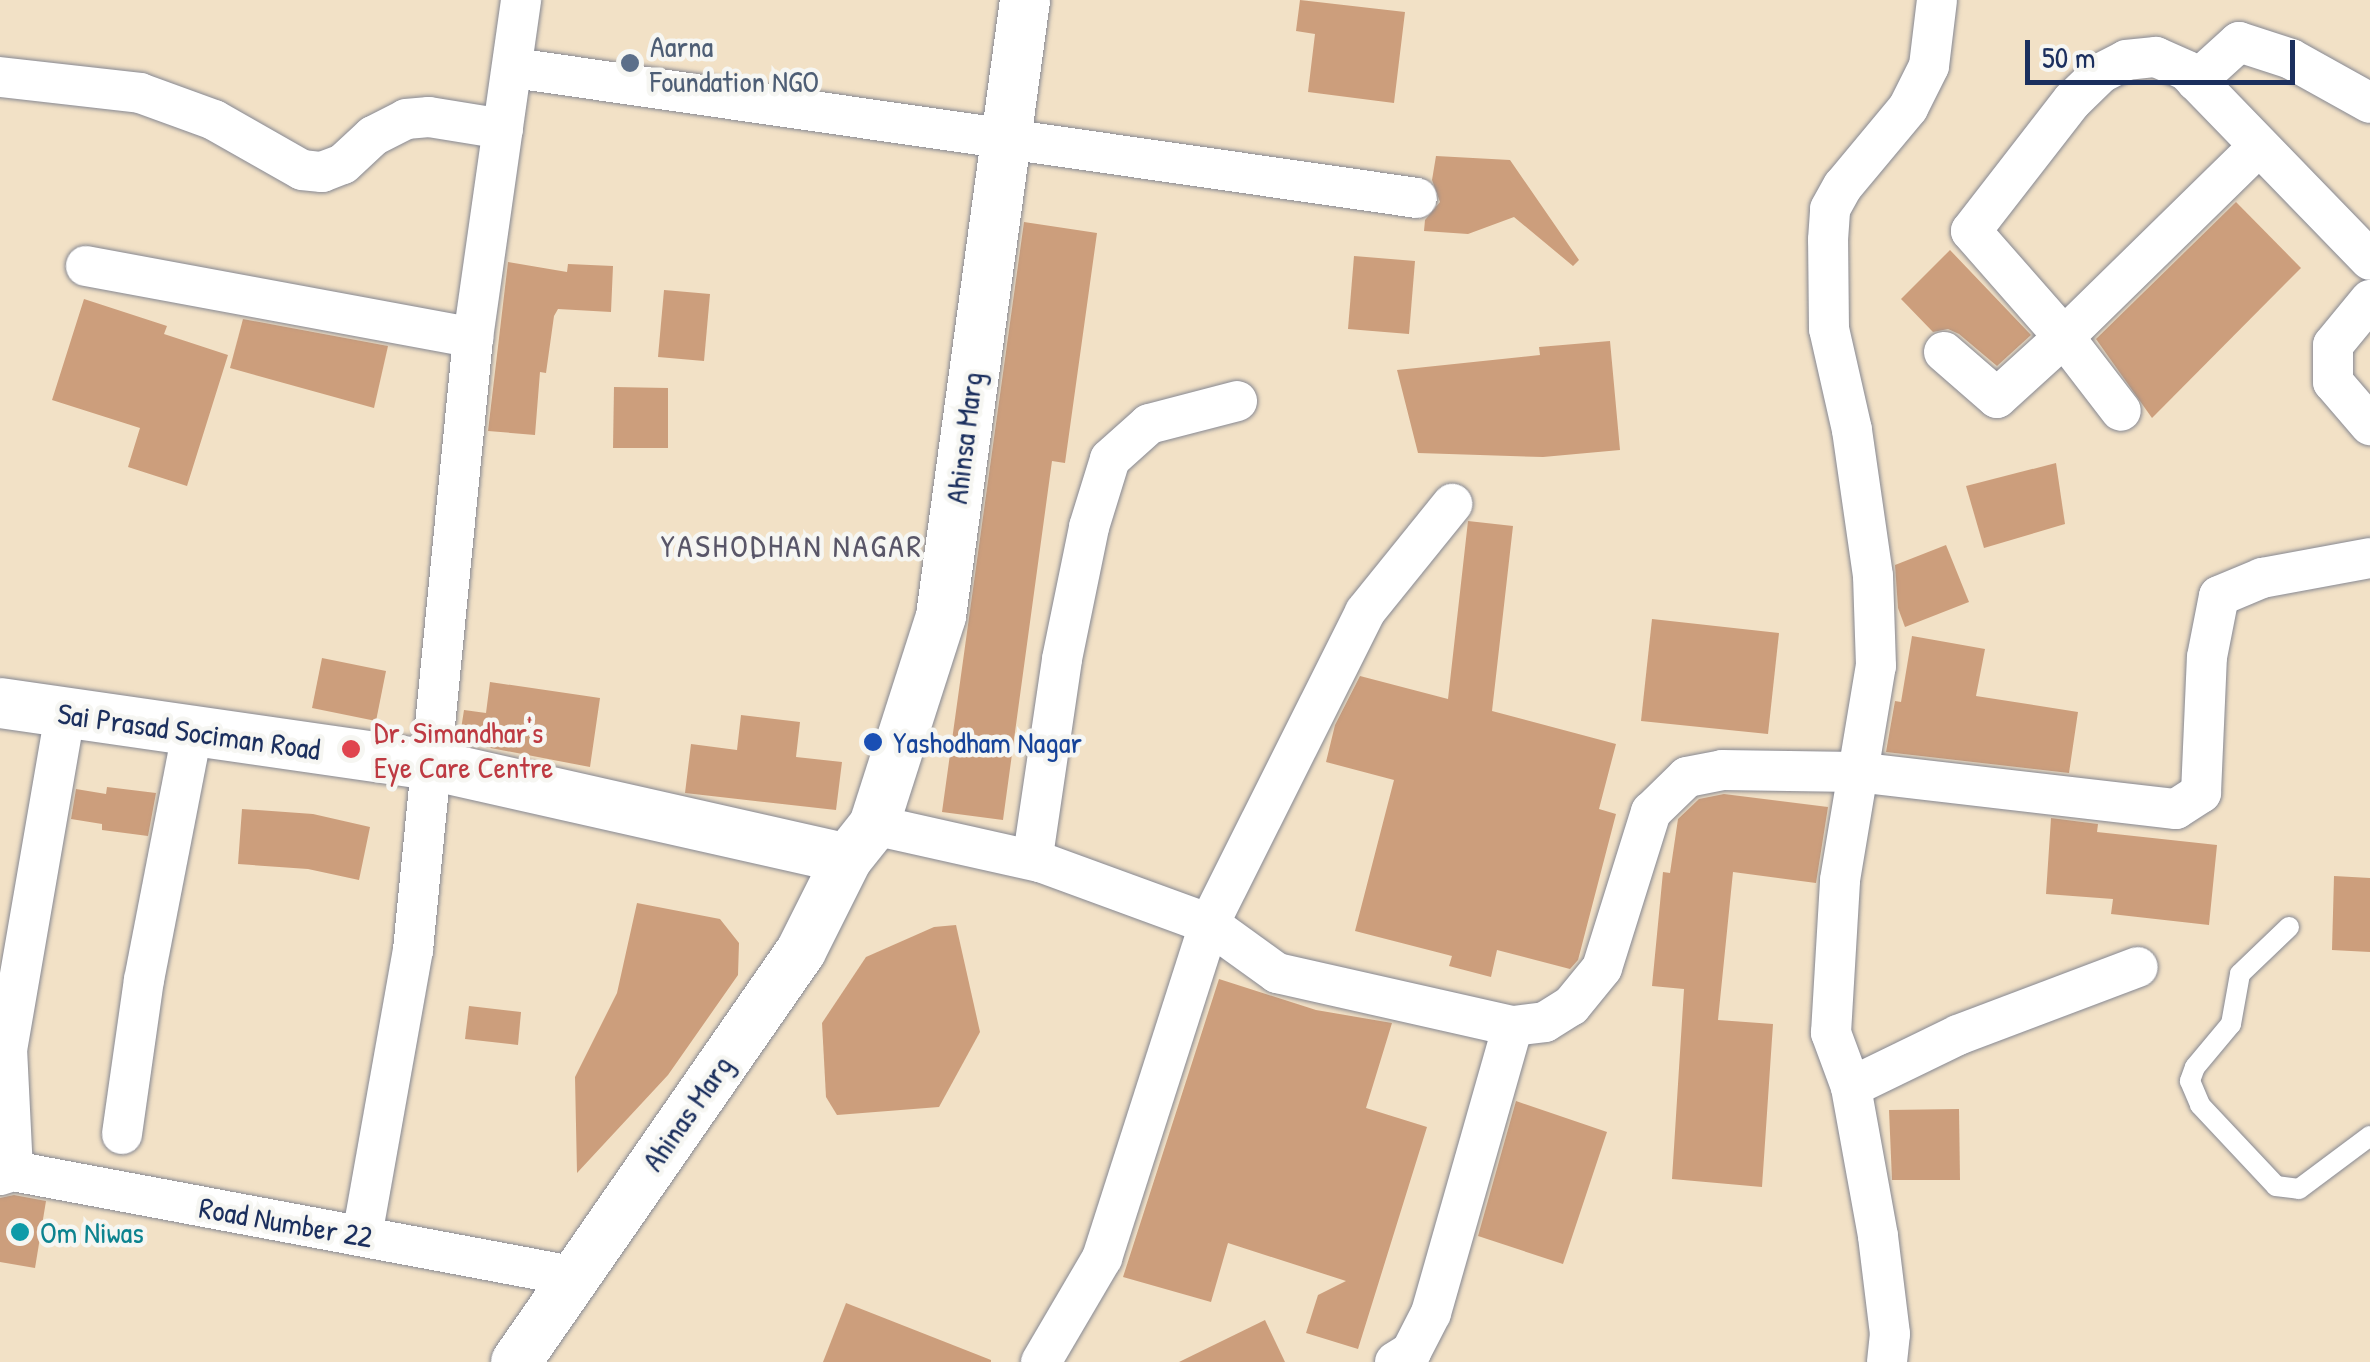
<!DOCTYPE html>
<html>
<head>
<meta charset="utf-8">
<style>
  body { margin:0 }
  #map { position:relative; width:2370px; height:1362px; overflow:hidden; background:#f2e1c6; font-family:"Patrick Hand",sans-serif }
  div>[style] { position:absolute }
  [style*='--x'] { left:calc(var(--x)*1px); top:calc(var(--y)*1px); width:calc(var(--w)*1px); rotate:calc(var(--a)*1deg) }
  .building>* { inset:0; background:#cc9e7c }
  .roads { filter:drop-shadow(0 0 2px #868892) drop-shadow(0 0 2px #868892) }
  .service>* { height:20px; margin:-10px; padding:0 10px; transform-origin:10px; border-radius:10px; background:#fff }
  .minor>* { height:40px; margin:-20px; padding:0 20px; transform-origin:20px; border-radius:20px; background:#fff }
  .tertiary>* { height:50px; margin:-25px; padding:0 25px; transform-origin:25px; border-radius:25px; background:#fff }
  .dots>* { width:28px; height:28px; translate:-50% -50%; box-sizing:border-box; border:5px solid #f6f6f2; border-radius:50% }
  span { translate:-50% -50%; white-space:nowrap; text-align:center; line-height:1.15; -webkit-text-stroke:9px #f6f6f2; paint-order:stroke }
  .service-label { font-size:30px; color:#4e5e75 }
  .left { translate:0 -50%; text-align:left }
  .street-label { font-size:30px; color:#1b2f5e }
  .health-label { font-size:30px; color:#be3a42 }
  .transit-label { font-size:30px; color:#164399 }
  .culture-label { font-size:30px; color:#0d838f }
  .neighbourhood-label { font-size:32px; color:#595668; letter-spacing:2.5px }
  .scale { position:absolute; left:2025px; top:40px; width:270px; height:45px; box-sizing:border-box; border:5px solid #1b2f5e; border-top:0; padding-left:12px; font-size:30px; line-height:35px; white-space:nowrap; color:#1b2f5e; -webkit-text-stroke:8px #f6f6f2; paint-order:stroke }
</style>
</head>
<body>
<div id="map">
  <div class="building">
    <i style="clip-path:polygon(1300px 0,1405px 12px,1394px 103px,1308px 92px,1315px 34px,1296px 31px)"></i>
    <i style="clip-path:polygon(1436px 156px,1510px 160px,1579px 260px,1573px 266px,1514px 217px,1468px 234px,1424px 231px,1425px 220px,1440px 202px,1432px 180px)"></i>
    <i style="clip-path:polygon(2236px 202px,2301px 268px,2152px 418px,2096px 339px)"></i>
    <i style="clip-path:polygon(1024px 222px,1097px 233px,1065px 463px,1052px 461px,1003px 820px,942px 812px)"></i>
    <i style="clip-path:polygon(1950px 250px,2031px 335px,1997px 366px,1959px 334px,1948px 329px,1933px 332px,1901px 299px)"></i>
    <i style="clip-path:polygon(1354px 256px,1415px 261px,1409px 334px,1348px 329px)"></i>
    <i style="clip-path:polygon(508px 262px,567px 272px,568px 264px,613px 266px,611px 312px,558px 309px,554px 316px,546px 373px,540px 372px,535px 435px,488px 431px)"></i>
    <i style="clip-path:polygon(664px 290px,710px 294px,704px 361px,658px 357px)"></i>
    <i style="clip-path:polygon(84px 299px,167px 326px,164px 334px,228px 355px,187px 486px,128px 467px,140px 428px,52px 400px)"></i>
    <i style="clip-path:polygon(243px 319px,388px 346px,374px 408px,230px 368px)"></i>
    <i style="clip-path:polygon(1610px 341px,1620px 450px,1543px 457px,1418px 453px,1397px 370px,1540px 355px,1539px 347px)"></i>
    <i style="clip-path:polygon(614px 387px,668px 388px,668px 448px,613px 448px)"></i>
    <i style="clip-path:polygon(2056px 463px,2065px 524px,1984px 548px,1966px 486px)"></i>
    <i style="clip-path:polygon(1468px 521px,1513px 526px,1492px 711px,1616px 744px,1599px 809px,1616px 814px,1578px 960px,1570px 969px,1497px 950px,1491px 977px,1449px 966px,1452px 956px,1355px 931px,1394px 780px,1326px 762px,1335px 725px,1360px 676px,1448px 699px)"></i>
    <i style="clip-path:polygon(1946px 545px,1969px 602px,1905px 627px,1898px 608px,1895px 565px)"></i>
    <i style="clip-path:polygon(1652px 619px,1779px 633px,1768px 734px,1641px 721px)"></i>
    <i style="clip-path:polygon(1912px 636px,1985px 649px,1976px 696px,2078px 712px,2069px 773px,1886px 752px,1895px 701px,1901px 702px)"></i>
    <i style="clip-path:polygon(322px 658px,386px 671px,376px 721px,312px 708px)"></i>
    <i style="clip-path:polygon(490px 682px,600px 698px,590px 767px,459px 742px,464px 710px,486px 713px)"></i>
    <i style="clip-path:polygon(741px 715px,800px 722px,796px 757px,842px 762px,836px 810px,685px 793px,691px 744px,737px 750px)"></i>
    <i style="clip-path:polygon(107px 787px,156px 793px,148px 836px,102px 830px,102px 824px,71px 819px,76px 789px,106px 794px)"></i>
    <i style="clip-path:polygon(1724px 794px,1828px 807px,1816px 883px,1733px 872px,1718px 1020px,1773px 1024px,1762px 1187px,1672px 1179px,1684px 989px,1652px 986px,1663px 872px,1670px 873px,1678px 819px,1699px 799px)"></i>
    <i style="clip-path:polygon(242px 809px,313px 814px,370px 827px,359px 880px,308px 869px,238px 864px)"></i>
    <i style="clip-path:polygon(2051px 818px,2098px 824px,2097px 832px,2217px 845px,2209px 925px,2111px 914px,2113px 899px,2046px 894px)"></i>
    <i style="clip-path:polygon(2334px 876px,2370px 878px,2370px 952px,2332px 950px)"></i>
    <i style="clip-path:polygon(637px 903px,720px 919px,739px 943px,738px 975px,668px 1075px,577px 1173px,575px 1077px,617px 993px)"></i>
    <i style="clip-path:polygon(956px 925px,980px 1032px,939px 1107px,837px 1115px,826px 1097px,822px 1023px,866px 957px,934px 927px)"></i>
    <i style="clip-path:polygon(1219px 979px,1316px 1010px,1392px 1023px,1366px 1108px,1427px 1127px,1358px 1349px,1306px 1333px,1318px 1295px,1346px 1281px,1228px 1243px,1211px 1302px,1123px 1277px)"></i>
    <i style="clip-path:polygon(469px 1006px,521px 1012px,518px 1045px,465px 1039px)"></i>
    <i style="clip-path:polygon(1516px 1101px,1607px 1132px,1563px 1264px,1478px 1236px)"></i>
    <i style="clip-path:polygon(1959px 1109px,1960px 1180px,1892px 1180px,1889px 1110px)"></i>
    <i style="clip-path:polygon(14px 1195px,46px 1201px,35px 1268px,0 1262px,0 1198px)"></i>
    <i style="clip-path:polygon(846px 1303px,991px 1360px,991px 1362px,823px 1362px)"></i>
    <i style="clip-path:polygon(1265px 1320px,1285px 1362px,1179px 1362px)"></i>
  </div>
  <div class="roads">
    <div class="service">
      <i style="--x:2289;--y:927;--w:68;--a:136.2"></i>
      <i style="--x:2240;--y:974;--w:51;--a:100.2"></i>
      <i style="--x:2231;--y:1024;--w:56;--a:129.9"></i>
      <i style="--x:2195;--y:1067;--w:15;--a:110"></i>
      <i style="--x:2190;--y:1081;--w:26;--a:67"></i>
      <i style="--x:2200;--y:1105;--w:111;--a:46.8"></i>
      <i style="--x:2276;--y:1186;--w:23;--a:7"></i>
      <i style="--x:2299;--y:1189;--w:89;--a:-36.7"></i>
    </div>
    <div class="minor">
      <i style="--x:514;--y:68;--w:912;--a:8.19"></i>
      <i style="--x:0;--y:77;--w:141;--a:6.5"></i>
      <i style="--x:140;--y:93;--w:79;--a:20"></i>
      <i style="--x:214;--y:120;--w:101;--a:29.6"></i>
      <i style="--x:302;--y:170;--w:20;--a:6"></i>
      <i style="--x:322;--y:172;--w:22;--a:-21"></i>
      <i style="--x:343;--y:164;--w:41;--a:-43"></i>
      <i style="--x:373;--y:136;--w:37;--a:-27"></i>
      <i style="--x:406;--y:119;--w:23;--a:-5"></i>
      <i style="--x:429;--y:117;--w:75;--a:9.2"></i>
      <i style="--x:2196;--y:81;--w:58;--a:-42.2"></i>
      <i style="--x:2239;--y:42;--w:55;--a:18.1"></i>
      <i style="--x:2291;--y:59;--w:90;--a:29.1"></i>
      <i style="--x:2258;--y:147;--w:272;--a:135.6"></i>
      <i style="--x:2064;--y:337;--w:141;--a:-131.3"></i>
      <i style="--x:1971;--y:231;--w:165;--a:-52.2"></i>
      <i style="--x:2072;--y:101;--w:40;--a:-44"></i>
      <i style="--x:2101;--y:73;--w:28;--a:-27"></i>
      <i style="--x:2126;--y:60;--w:30;--a:-6"></i>
      <i style="--x:2156;--y:57;--w:34;--a:24"></i>
      <i style="--x:2187;--y:71;--w:263;--a:45.9"></i>
      <i style="--x:86;--y:266;--w:394;--a:10.5"></i>
      <i style="--x:2370;--y:300;--w:58;--a:129.4"></i>
      <i style="--x:2333;--y:345;--w:37;--a:90"></i>
      <i style="--x:2333;--y:382;--w:57;--a:49.3"></i>
      <i style="--x:1944;--y:352;--w:70;--a:41"></i>
      <i style="--x:1997;--y:398;--w:91;--a:-42.3"></i>
      <i style="--x:2064;--y:337;--w:93;--a:52.4"></i>
      <i style="--x:874;--y:825;--w:170;--a:12.6"></i>
      <i style="--x:1040;--y:862;--w:180;--a:20.1"></i>
      <i style="--x:1209;--y:924;--w:84;--a:35.8"></i>
      <i style="--x:1277;--y:973;--w:242;--a:12.7"></i>
      <i style="--x:1513;--y:1026;--w:32;--a:-7"></i>
      <i style="--x:1545;--y:1022;--w:31;--a:-32"></i>
      <i style="--x:1571;--y:1006;--w:49;--a:-50.8"></i>
      <i style="--x:1602;--y:968;--w:164;--a:-72.6"></i>
      <i style="--x:1651;--y:812;--w:50;--a:-44.2"></i>
      <i style="--x:1687;--y:777;--w:36;--a:-11"></i>
      <i style="--x:1722;--y:770;--w:134;--a:0.9"></i>
      <i style="--x:1856;--y:772;--w:322;--a:6.6"></i>
      <i style="--x:2176;--y:809;--w:30;--a:-33"></i>
      <i style="--x:2201;--y:793;--w:136;--a:-87.5"></i>
      <i style="--x:2207;--y:657;--w:62;--a:-78.9"></i>
      <i style="--x:2219;--y:596;--w:47;--a:-22.7"></i>
      <i style="--x:2262;--y:578;--w:110;--a:-10.5"></i>
      <i style="--x:1040;--y:862;--w:9;--a:-139"></i>
      <i style="--x:1033;--y:856;--w:199;--a:-81.6"></i>
      <i style="--x:1062;--y:659;--w:135;--a:-78.4"></i>
      <i style="--x:1089;--y:527;--w:71;--a:-72.8"></i>
      <i style="--x:1110;--y:459;--w:52;--a:-41.9"></i>
      <i style="--x:1149;--y:424;--w:91;--a:-14.6"></i>
      <i style="--x:1851;--y:1087;--w:119;--a:-25.9"></i>
      <i style="--x:1958;--y:1035;--w:192;--a:-20.7"></i>
      <i style="--x:122;--y:1134;--w:156;--a:-81.9"></i>
      <i style="--x:144;--y:980;--w:253;--a:-79"></i>
      <i style="--x:13;--y:1171;--w:121;--a:-92.8"></i>
      <i style="--x:7;--y:1050;--w:341;--a:-80.2"></i>
      <i style="--x:0;--y:1175;--w:14;--a:-17"></i>
      <i style="--x:13;--y:1171;--w:569;--a:10.64"></i>
      <i style="--x:362;--y:1236;--w:291;--a:-79.9"></i>
      <i style="--x:413;--y:950;--w:615;--a:-84.4"></i>
      <i style="--x:473;--y:338;--w:341;--a:-81.9"></i>
      <i style="--x:1041;--y:1362;--w:121;--a:-59.6"></i>
      <i style="--x:1102;--y:1258;--w:351;--a:-72.2"></i>
      <i style="--x:1209;--y:924;--w:349;--a:-63.4"></i>
      <i style="--x:1365;--y:612;--w:139;--a:-51.1"></i>
      <i style="--x:1395;--y:1362;--w:19;--a:-32"></i>
      <i style="--x:1411;--y:1352;--w:44;--a:-62.9"></i>
      <i style="--x:1431;--y:1313;--w:298;--a:-74.1"></i>
      <i style="--x:1887;--y:1362;--w:28;--a:-84"></i>
      <i style="--x:1890;--y:1334;--w:99;--a:-97"></i>
      <i style="--x:1878;--y:1236;--w:151;--a:-100.3"></i>
      <i style="--x:1851;--y:1087;--w:58;--a:-110.3"></i>
      <i style="--x:1831;--y:1033;--w:153;--a:-86.6"></i>
      <i style="--x:1840;--y:880;--w:217;--a:-80.5"></i>
      <i style="--x:1876;--y:666;--w:90;--a:-91.9"></i>
      <i style="--x:1873;--y:576;--w:148;--a:-98.2"></i>
      <i style="--x:1852;--y:430;--w:104;--a:-102.8"></i>
      <i style="--x:1829;--y:329;--w:89;--a:-90.6"></i>
      <i style="--x:1828;--y:240;--w:31;--a:-86"></i>
      <i style="--x:1830;--y:209;--w:26;--a:-61"></i>
      <i style="--x:1843;--y:186;--w:102;--a:-50.2"></i>
      <i style="--x:1908;--y:108;--w:47;--a:-63.4"></i>
      <i style="--x:1929;--y:66;--w:66;--a:-83.1"></i>
    </div>
    <div class="tertiary">
      <i style="--x:0;--y:703;--w:435;--a:8.2"></i>
      <i style="--x:431;--y:765;--w:426;--a:12.7"></i>
      <i style="--x:516;--y:1362;--w:500;--a:-55.26"></i>
      <i style="--x:801;--y:951;--w:103;--a:-63.4"></i>
      <i style="--x:847;--y:859;--w:43;--a:-51.5"></i>
      <i style="--x:874;--y:825;--w:219;--a:-72.2"></i>
      <i style="--x:941;--y:616;--w:622;--a:-82.23"></i>
    </div>
  </div>
  <div class="dots">
    <i style="left:630px;top:63px;background:#5c6f8a"></i>
    <i style="left:873px;top:742px;background:#1a4fb4"></i>
    <i style="left:351px;top:749px;background:#e0444e"></i>
    <i style="left:20px;top:1232px;background:#0f9aa8"></i>
  </div>
  <div class="service-label">
    <span class="left" style="left:650px;top:63px">Aarna<br>Foundation NGO</span>
  </div>
  <div class="street-label">
    <span style="left:964px;top:438px;rotate:-83deg">Ahinsa Marg</span>
    <span style="left:189px;top:731px;rotate:8deg">Sai Prasad Sociman Road</span>
    <span style="left:687px;top:1113px;rotate:-55deg">Ahinas Marg</span>
    <span style="left:286px;top:1222px;rotate:10deg">Road Number 22</span>
  </div>
  <div class="health-label">
    <span class="left" style="left:374px;top:749px">Dr. Simandhar's<br>Eye Care Centre</span>
  </div>
  <div class="transit-label">
    <span class="left" style="left:893px;top:742px">Yashodham Nagar</span>
  </div>
  <div class="culture-label">
    <span class="left" style="left:40px;top:1232px">Om Niwas</span>
  </div>
  <div class="neighbourhood-label">
    <span style="left:792px;top:546px">YASHODHAN NAGAR</span>
  </div>
  <div class="scale">50 m</div>
</div>
</body>
</html>
